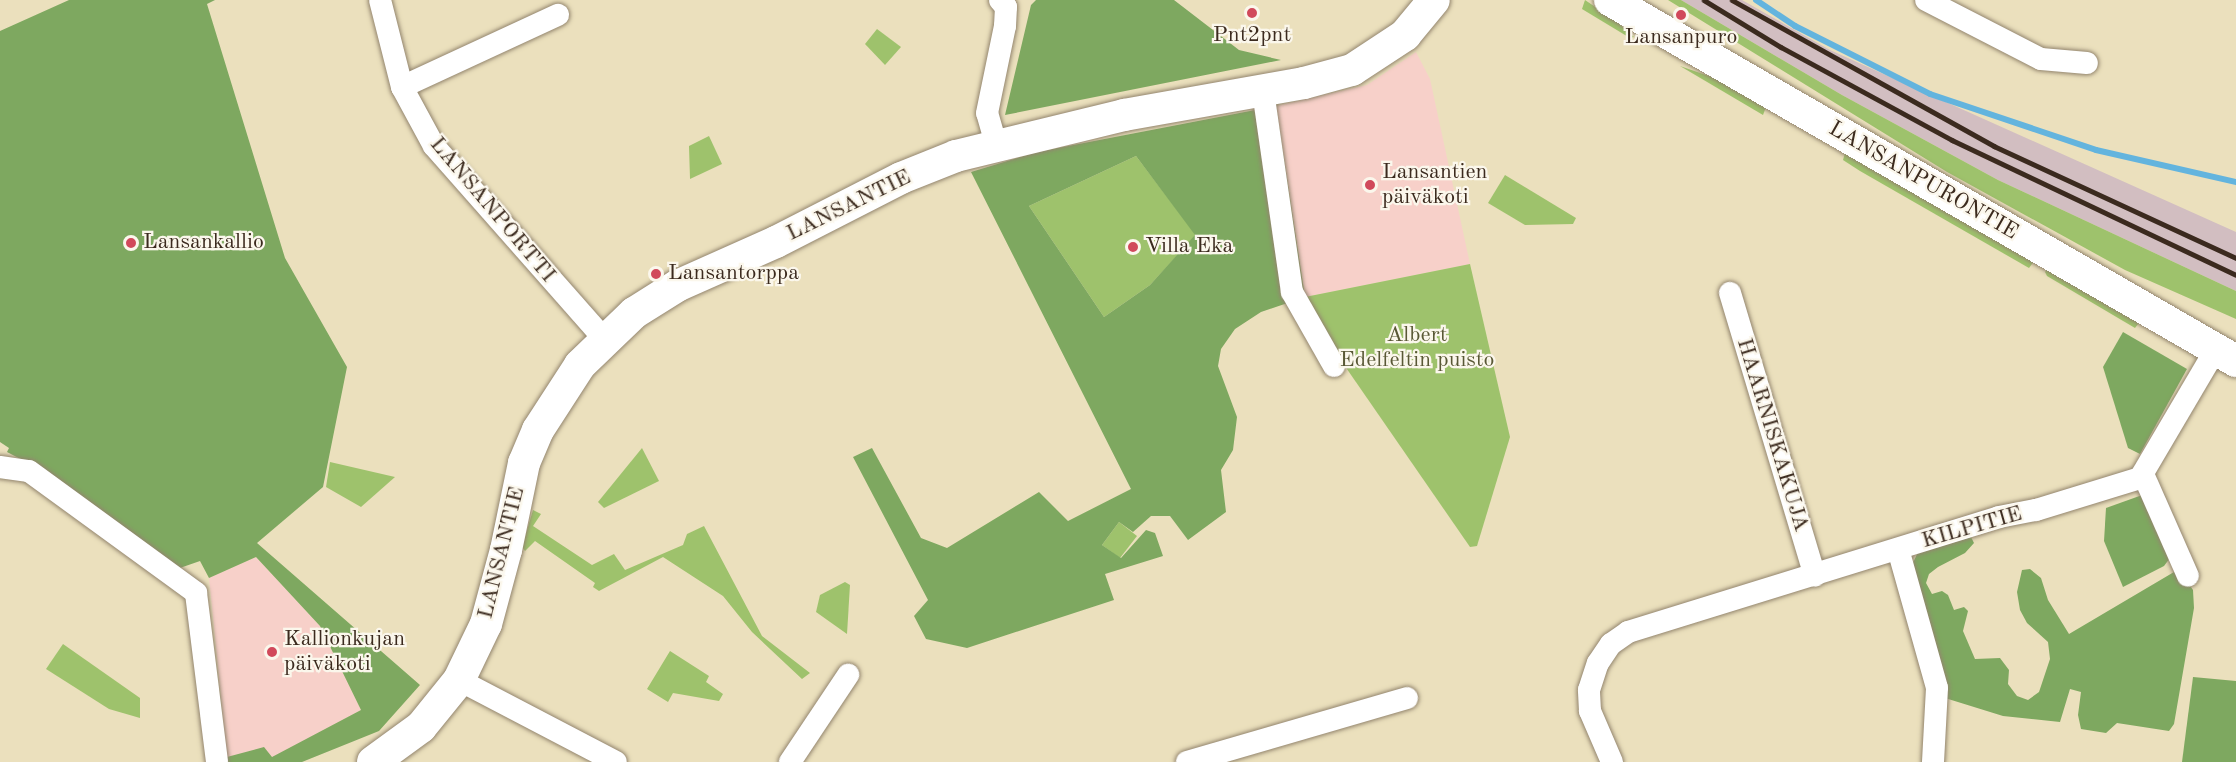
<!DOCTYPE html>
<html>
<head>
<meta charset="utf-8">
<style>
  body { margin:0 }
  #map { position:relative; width:2236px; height:762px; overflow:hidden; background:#ebe0bd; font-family:"Old Standard TT",serif }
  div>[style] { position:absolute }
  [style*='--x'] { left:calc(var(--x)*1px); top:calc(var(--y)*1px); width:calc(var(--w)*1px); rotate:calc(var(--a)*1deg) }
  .built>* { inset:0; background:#f7d0c9 }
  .industrial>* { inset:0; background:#d2bec1 }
  .green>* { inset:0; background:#9ec26c }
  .forest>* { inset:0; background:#7ea860 }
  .stream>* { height:6px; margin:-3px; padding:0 3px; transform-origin:3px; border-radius:3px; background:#63b4de }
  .roads { filter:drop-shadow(0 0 2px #93856e) drop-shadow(0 0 2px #93856e) }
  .street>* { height:22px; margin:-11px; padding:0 11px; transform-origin:11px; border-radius:11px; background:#fff }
  .secondary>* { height:32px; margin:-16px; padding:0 16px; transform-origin:16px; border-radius:16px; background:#fff }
  .rail>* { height:4.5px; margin:-2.25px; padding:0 2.25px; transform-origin:2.25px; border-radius:2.25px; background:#3b2a1e }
  .dots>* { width:16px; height:16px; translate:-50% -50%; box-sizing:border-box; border:3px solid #fbf7ec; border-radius:50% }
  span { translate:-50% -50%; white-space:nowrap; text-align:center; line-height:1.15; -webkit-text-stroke:4.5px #fbf7ec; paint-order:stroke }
  .poi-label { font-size:22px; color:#3b2a1e }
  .left { translate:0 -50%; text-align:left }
  .street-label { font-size:22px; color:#3b2a1e }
  .park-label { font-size:22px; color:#595835 }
</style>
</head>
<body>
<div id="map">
  <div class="built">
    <i style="clip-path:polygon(1416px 52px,1430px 79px,1470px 264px,1305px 297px,1276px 106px,1367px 85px)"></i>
    <i style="clip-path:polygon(256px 557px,320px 626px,361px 710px,272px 758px,227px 757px,209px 578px)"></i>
  </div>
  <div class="industrial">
    <i style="clip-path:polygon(1681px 0,1742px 0,1830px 50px,2236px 232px,2236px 291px,1998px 180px,1842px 95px)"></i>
  </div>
  <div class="green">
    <i style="clip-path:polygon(1585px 0,1616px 21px,1634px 37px,1630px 38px,1582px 9px)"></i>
    <i style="clip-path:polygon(1668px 0,1681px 0,1842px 95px,1998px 180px,2236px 291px,2236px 319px,2125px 270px,1947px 172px)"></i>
    <i style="clip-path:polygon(877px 29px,901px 47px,885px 65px,865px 44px)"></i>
    <i style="clip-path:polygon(1680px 66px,1726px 82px,1766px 107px,1763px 115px)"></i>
    <i style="clip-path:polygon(709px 136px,722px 164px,690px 179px,689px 146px)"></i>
    <i style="clip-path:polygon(1845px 153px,2035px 260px,2029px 268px,1860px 171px,1843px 160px)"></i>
    <i style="clip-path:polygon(1136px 156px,1196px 235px,1150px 285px,1104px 317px,1029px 206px)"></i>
    <i style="clip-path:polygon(1505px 175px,1576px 218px,1573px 224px,1525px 225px,1488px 203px)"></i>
    <i style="clip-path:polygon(1470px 264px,1510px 437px,1477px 546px,1470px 547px,1340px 359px,1305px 297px)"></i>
    <i style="clip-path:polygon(2049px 266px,2142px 319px,2135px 328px,2047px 276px,2045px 272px)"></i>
    <i style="clip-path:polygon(642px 448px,659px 481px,604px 508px,598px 502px)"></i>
    <i style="clip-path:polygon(330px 462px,395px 477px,361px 507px,326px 487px)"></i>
    <i style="clip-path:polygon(533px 510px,541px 514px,533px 526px,592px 565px,614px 554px,625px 570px,683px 545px,687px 534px,704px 526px,762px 636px,810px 673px,802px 679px,752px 632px,723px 596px,663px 557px,599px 591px,593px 587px,595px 583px,535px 541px,525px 551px,522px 547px)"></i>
    <i style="clip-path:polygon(1119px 522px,1137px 536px,1120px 558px,1102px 545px)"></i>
    <i style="clip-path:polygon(845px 582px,850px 585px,847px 634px,816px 612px,820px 595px)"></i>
    <i style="clip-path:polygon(63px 644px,140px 698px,140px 718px,109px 709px,46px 669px)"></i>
    <i style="clip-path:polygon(670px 651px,709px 676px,706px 682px,723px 694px,719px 701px,673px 693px,668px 702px,647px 689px)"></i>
  </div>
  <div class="forest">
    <i style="clip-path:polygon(69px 0,215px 0,207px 4px,285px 258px,347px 367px,323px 487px,257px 543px,420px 685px,379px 731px,302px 762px,227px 762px,227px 757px,264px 747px,272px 757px,361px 710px,320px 626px,256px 557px,209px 578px,200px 561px,177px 569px,32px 465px,7px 452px,9px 448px,0 442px,0 31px)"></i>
    <i style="clip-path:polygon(1036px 0,1174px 0,1239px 50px,1281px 60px,1005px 115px,1031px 5px)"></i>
    <i style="clip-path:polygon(evenodd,1276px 106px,1305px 297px,1261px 312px,1235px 329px,1221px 349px,1218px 366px,1237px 417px,1233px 450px,1221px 470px,1226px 512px,1188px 540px,1170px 516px,1151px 516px,1133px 532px,1119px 522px,1102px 545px,1121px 558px,1146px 530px,1155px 533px,1163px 556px,1105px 574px,1114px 600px,967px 648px,926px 639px,914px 616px,928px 600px,853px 457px,872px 448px,921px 538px,947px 548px,1039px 492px,1068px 521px,1131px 489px,971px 172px,1037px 152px,1276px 106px,1136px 156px,1195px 235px,1150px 285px,1104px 317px,1029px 206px,1136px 156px)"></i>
    <i style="clip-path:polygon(2123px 332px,2187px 369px,2140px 454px,2128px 448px,2103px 367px)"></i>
    <i style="clip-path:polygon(2145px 494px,2170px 558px,2164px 566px,2123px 587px,2104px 541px,2106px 508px)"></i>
    <i style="clip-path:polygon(1971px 537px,1974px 543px,1965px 553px,1938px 567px,1929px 574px,1926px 583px,1932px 594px,1942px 591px,1948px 595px,1954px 610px,1964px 607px,1968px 611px,1963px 631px,1975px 659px,2000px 658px,2009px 670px,2008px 684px,2017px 696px,2028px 700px,2039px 692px,2050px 659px,2048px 642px,2027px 623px,2020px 610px,2017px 592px,2022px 570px,2030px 569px,2041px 578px,2048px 600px,2069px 634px,2174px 572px,2183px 575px,2193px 590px,2194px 608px,2174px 724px,2169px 731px,2117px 723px,2106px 733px,2081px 729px,2078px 715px,2081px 692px,2070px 689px,2060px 722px,2003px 716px,1945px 698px,1911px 567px,1918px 552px)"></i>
    <i style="clip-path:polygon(2193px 677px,2236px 681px,2236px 762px,2182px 762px)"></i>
  </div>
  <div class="stream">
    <i style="--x:1756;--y:0;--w:47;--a:33.7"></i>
    <i style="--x:1795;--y:26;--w:151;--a:26.7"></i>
    <i style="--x:1930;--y:94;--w:175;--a:18.6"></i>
    <i style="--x:2096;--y:150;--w:144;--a:12.9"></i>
  </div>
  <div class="roads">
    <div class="street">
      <i style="--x:380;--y:0;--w:90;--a:75.8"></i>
      <i style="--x:402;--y:87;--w:67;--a:61.5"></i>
      <i style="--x:434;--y:146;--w:257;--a:48.6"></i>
      <i style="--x:1926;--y:0;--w:129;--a:27.2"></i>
      <i style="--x:2041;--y:59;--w:46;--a:5"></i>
      <i style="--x:402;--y:87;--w:172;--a:-24.8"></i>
      <i style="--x:1263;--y:91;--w:203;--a:81.8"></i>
      <i style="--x:1292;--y:292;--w:85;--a:60.4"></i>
      <i style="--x:996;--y:144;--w:32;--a:-106"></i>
      <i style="--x:987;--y:113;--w:89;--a:-78.3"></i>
      <i style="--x:1005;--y:26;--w:19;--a:-87"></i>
      <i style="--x:1006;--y:7;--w:9;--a:-131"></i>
      <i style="--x:1730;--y:293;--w:295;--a:73.3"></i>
      <i style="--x:0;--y:467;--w:29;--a:8"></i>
      <i style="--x:29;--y:471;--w:207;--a:36.1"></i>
      <i style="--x:196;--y:593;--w:170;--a:82.9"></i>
      <i style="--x:2143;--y:474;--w:111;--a:66.2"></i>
      <i style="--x:1898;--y:549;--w:144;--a:74.3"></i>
      <i style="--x:1937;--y:688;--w:74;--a:93.1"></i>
      <i style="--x:459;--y:680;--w:177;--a:27.6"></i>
      <i style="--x:790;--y:762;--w:105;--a:-56.3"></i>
      <i style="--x:1187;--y:762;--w:229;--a:-16.2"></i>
      <i style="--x:1612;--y:762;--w:56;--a:-113.3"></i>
      <i style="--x:1590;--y:711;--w:21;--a:-93"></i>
      <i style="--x:1589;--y:690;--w:28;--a:-72"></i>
      <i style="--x:1598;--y:663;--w:23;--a:-56"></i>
      <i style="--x:1611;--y:644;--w:21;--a:-35"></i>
      <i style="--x:1628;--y:632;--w:388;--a:-17.2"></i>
      <i style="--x:1999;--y:517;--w:38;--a:-11"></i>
      <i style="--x:2036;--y:510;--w:109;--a:-17.1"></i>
      <i style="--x:2140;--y:478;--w:150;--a:-59.5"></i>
    </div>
    <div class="secondary">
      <i style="--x:1610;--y:0;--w:723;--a:29.97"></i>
      <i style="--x:373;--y:762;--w:59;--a:-36.1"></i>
      <i style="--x:421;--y:727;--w:60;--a:-51"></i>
      <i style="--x:459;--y:680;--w:62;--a:-64.3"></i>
      <i style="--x:486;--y:624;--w:77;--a:-74.9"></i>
      <i style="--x:506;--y:550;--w:89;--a:-78.3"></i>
      <i style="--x:524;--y:463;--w:36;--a:-67"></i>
      <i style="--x:538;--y:430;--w:77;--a:-57.1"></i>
      <i style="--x:580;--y:365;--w:75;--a:-43.9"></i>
      <i style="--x:634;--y:313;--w:51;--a:-32.1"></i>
      <i style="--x:677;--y:286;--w:108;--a:-24"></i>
      <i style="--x:776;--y:242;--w:140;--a:-27.1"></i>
      <i style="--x:901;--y:178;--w:59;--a:-21.8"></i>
      <i style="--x:956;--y:156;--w:173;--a:-13.7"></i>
      <i style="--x:1124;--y:115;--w:183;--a:-10.1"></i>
      <i style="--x:1304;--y:83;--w:50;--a:-15.2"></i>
      <i style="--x:1352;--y:70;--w:64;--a:-33.4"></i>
      <i style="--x:1405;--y:35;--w:45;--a:-50.4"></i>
    </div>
  </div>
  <div class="rail">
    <i style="--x:1704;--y:0;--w:90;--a:31.4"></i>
    <i style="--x:1781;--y:47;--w:195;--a:28.5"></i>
    <i style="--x:1952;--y:140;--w:314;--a:25.4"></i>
    <i style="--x:1732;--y:0;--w:300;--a:29.1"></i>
    <i style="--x:1994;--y:146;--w:267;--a:24.8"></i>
  </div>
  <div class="dots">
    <i style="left:1252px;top:13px;background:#d1495b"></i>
    <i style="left:1681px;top:15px;background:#d1495b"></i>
    <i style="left:1370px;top:185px;background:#d1495b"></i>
    <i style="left:131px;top:243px;background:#d1495b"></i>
    <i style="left:1133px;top:247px;background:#d1495b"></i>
    <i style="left:656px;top:274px;background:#d1495b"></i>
    <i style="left:272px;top:652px;background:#d1495b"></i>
  </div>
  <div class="poi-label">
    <span style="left:1252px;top:36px">Pnt2pnt</span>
    <span style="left:1681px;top:38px">Lansanpuro</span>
    <span class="left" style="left:1382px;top:185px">Lansantien<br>päiväkoti</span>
    <span class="left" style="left:143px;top:243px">Lansankallio</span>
    <span class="left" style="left:1145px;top:247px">Villa Eka</span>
    <span class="left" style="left:668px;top:274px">Lansantorppa</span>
    <span class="left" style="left:284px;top:652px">Kallionkujan<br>päiväkoti</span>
  </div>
  <div class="street-label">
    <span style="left:1923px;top:181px;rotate:30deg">LANSANPURONTIE</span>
    <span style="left:849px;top:206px;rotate:-26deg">LANSANTIE</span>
    <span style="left:492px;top:210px;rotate:50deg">LANSANPORTTI</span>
    <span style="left:1772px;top:435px;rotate:73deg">HAARNISKAKUJA</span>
    <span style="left:1972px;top:528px;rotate:-16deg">KILPITIE</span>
    <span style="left:502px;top:553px;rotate:-76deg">LANSANTIE</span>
  </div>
  <div class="park-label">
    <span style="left:1417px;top:348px">Albert<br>Edelfeltin puisto</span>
  </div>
</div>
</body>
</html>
